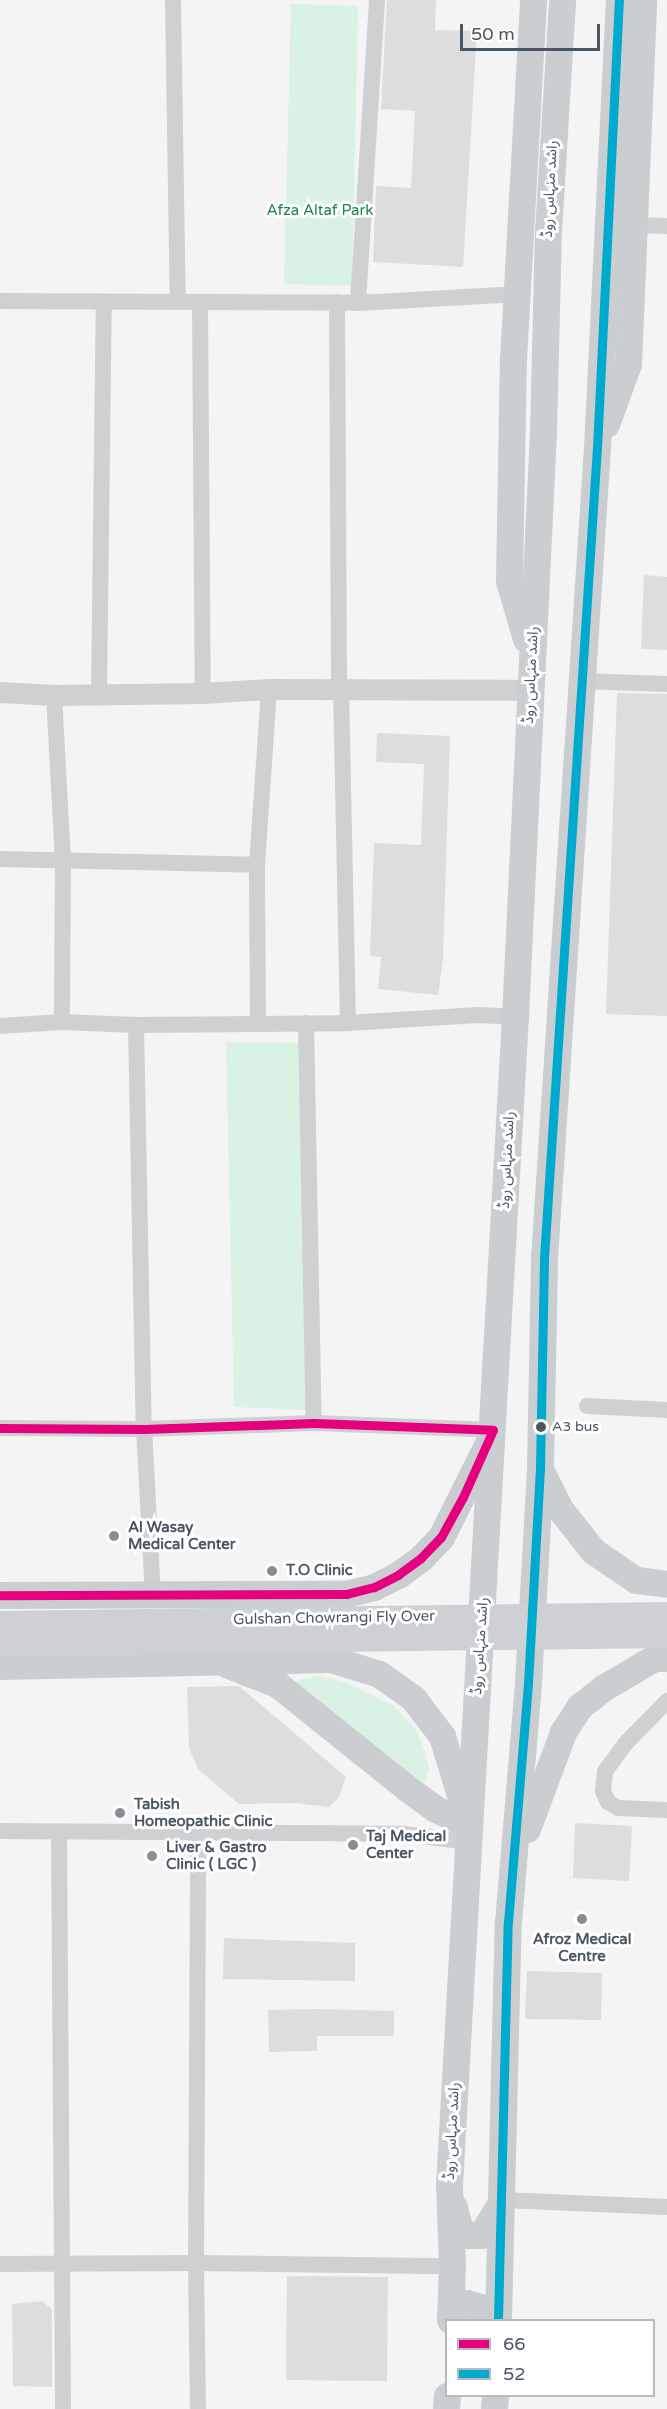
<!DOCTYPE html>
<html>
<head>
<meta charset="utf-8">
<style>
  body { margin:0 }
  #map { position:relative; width:667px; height:2409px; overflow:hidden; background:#f4f4f4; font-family:"Varela Round","Noto Sans Arabic",sans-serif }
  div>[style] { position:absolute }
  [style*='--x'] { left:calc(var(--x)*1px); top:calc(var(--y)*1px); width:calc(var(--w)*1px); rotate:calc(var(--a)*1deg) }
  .green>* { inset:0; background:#d9f2e3 }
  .building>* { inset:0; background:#ddddde }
  .minor>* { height:16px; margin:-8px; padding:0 8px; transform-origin:8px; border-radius:8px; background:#ced0d2 }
  .tertiary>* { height:21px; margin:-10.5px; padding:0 10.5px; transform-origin:10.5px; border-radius:10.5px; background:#ced0d2 }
  .primary>* { height:27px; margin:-13.5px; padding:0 13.5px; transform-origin:13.5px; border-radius:13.5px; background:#caced1 }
  .secondary-bridge>* { height:24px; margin:-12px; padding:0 12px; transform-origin:12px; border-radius:12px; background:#ced0d4 }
  .bus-1>* { height:9px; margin:-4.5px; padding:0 4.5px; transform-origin:4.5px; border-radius:4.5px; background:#e5007d }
  .bus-2>* { height:9px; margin:-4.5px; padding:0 4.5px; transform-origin:4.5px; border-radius:4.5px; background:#00a9ce }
  .dots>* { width:16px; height:16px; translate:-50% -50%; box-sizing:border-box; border:3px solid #fff; border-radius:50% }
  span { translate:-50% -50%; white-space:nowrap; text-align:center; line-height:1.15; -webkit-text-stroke:6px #fff; paint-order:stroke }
  .bus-label { font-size:14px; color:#4a5661 }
  .left { translate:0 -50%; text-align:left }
  .street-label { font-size:15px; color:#4a5661 }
  .park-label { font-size:15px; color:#17864f }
  .poi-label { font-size:15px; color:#4a5661; font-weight:700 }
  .legend { position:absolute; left:445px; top:2319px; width:210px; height:78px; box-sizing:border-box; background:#fff; border:2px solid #b7bbc0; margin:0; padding:8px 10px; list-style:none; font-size:18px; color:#4a5661 }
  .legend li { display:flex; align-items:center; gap:12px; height:30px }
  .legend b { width:30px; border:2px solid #b7bbc0 }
  .scale { position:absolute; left:460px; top:24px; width:140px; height:27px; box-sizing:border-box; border:3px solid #4a5661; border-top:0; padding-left:8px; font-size:18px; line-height:21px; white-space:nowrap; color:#4a5661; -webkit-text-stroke:4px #fff; paint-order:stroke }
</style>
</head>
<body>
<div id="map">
  <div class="green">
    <i style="clip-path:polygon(291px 4px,358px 6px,352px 286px,284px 284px)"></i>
    <i style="clip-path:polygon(226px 1042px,299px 1043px,308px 1410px,234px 1407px)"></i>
    <i style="clip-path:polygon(320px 1676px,345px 1682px,394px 1706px,415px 1728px,425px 1751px,429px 1768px,425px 1782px,415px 1786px,293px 1684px,301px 1679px)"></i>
  </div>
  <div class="building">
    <i style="clip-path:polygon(387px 0,436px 0,435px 30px,477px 31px,463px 267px,373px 262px,376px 186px,411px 188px,415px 111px,381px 109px)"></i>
    <i style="clip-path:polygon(644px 575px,667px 577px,667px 650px,641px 649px)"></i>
    <i style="clip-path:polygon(617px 693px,667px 694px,667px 1016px,606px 1014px)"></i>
    <i style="clip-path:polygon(377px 733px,450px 736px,443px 959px,438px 995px,378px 989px,381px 957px,370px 956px,374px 843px,421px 845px,424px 764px,376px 762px)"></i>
    <i style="clip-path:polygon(239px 1686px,346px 1777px,339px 1797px,329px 1807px,295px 1803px,239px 1804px,198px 1769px,189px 1748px,187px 1687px)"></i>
    <i style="clip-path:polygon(575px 1823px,632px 1826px,629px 1881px,573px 1878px)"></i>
    <i style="clip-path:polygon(224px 1938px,355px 1943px,355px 1981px,223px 1979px)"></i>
    <i style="clip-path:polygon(527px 1971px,602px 1973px,601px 2020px,525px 2019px)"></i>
    <i style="clip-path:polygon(319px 2009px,394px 2011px,394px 2036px,317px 2036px,317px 2051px,269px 2052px,268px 2010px)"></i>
    <i style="clip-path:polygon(287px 2276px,388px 2277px,387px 2381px,286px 2380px)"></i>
    <i style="clip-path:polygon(42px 2301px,52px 2309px,52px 2387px,13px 2386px,12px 2304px)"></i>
  </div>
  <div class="minor">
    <i style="--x:173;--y:0;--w:302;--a:89.1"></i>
    <i style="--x:635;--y:225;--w:32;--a:2"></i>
    <i style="--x:0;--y:301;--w:358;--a:0.3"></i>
    <i style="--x:358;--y:303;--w:159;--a:-3.2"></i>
    <i style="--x:337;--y:302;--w:387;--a:89.7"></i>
    <i style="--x:358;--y:303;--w:304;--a:-86.4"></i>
    <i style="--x:200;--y:304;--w:389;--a:89.6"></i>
    <i style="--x:582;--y:681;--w:85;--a:2"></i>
    <i style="--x:341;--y:689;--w:334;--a:88.8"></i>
    <i style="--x:99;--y:694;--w:391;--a:-89.3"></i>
    <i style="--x:54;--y:695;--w:165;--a:86.9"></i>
    <i style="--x:63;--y:860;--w:162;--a:90.4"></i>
    <i style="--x:0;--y:859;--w:257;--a:1.3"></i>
    <i style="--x:258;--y:1023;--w:158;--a:-90.4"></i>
    <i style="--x:257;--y:865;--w:176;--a:-86.1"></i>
    <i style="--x:306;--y:1023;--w:400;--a:88.9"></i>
    <i style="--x:136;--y:1025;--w:404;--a:88.9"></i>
    <i style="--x:144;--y:1429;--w:165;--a:86.9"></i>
    <i style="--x:0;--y:1026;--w:62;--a:-3.7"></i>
    <i style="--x:62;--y:1022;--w:74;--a:2.3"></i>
    <i style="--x:136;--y:1025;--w:212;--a:-0.5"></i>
    <i style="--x:348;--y:1023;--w:131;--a:-3.5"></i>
    <i style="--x:479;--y:1015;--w:36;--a:3"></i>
    <i style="--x:587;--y:1406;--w:80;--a:2.9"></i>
    <i style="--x:0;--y:1428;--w:144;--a:0.4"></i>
    <i style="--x:144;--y:1429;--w:170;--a:-2"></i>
    <i style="--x:314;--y:1423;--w:179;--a:2.2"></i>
    <i style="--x:667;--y:1701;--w:60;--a:134.3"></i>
    <i style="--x:625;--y:1744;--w:34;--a:126"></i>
    <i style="--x:605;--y:1772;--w:19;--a:96"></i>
    <i style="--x:603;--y:1791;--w:12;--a:66"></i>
    <i style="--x:608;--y:1802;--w:12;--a:31"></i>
    <i style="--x:618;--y:1808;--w:49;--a:2.3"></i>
    <i style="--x:0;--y:1831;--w:404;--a:0.4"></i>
    <i style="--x:404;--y:1834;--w:64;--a:7.1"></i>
    <i style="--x:59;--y:1833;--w:576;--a:89.6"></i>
    <i style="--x:502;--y:2200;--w:165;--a:2.4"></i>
    <i style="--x:0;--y:2264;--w:196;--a:-0.3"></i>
    <i style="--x:196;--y:2263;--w:256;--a:0.7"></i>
    <i style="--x:198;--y:2409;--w:146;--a:-90.8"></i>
    <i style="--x:196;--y:2263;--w:432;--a:-89.7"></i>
  </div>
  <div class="tertiary">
    <i style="--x:0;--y:692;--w:54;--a:3.2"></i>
    <i style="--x:54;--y:695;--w:149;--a:-0.8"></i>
    <i style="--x:203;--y:693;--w:66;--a:-3.5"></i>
    <i style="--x:269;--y:689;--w:261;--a:0.2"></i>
  </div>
  <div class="primary">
    <i style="--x:606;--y:424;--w:64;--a:-69.9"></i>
    <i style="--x:628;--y:364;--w:364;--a:-87.6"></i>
    <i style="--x:526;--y:639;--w:60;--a:-106.3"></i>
    <i style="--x:509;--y:581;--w:222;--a:-89"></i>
    <i style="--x:513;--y:359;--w:360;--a:-86.8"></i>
    <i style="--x:540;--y:1469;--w:45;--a:63.4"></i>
    <i style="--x:560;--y:1509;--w:53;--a:51.8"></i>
    <i style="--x:593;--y:1551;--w:52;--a:34"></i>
    <i style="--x:636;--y:1580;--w:31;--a:7"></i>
    <i style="--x:0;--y:1595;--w:346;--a:-0.2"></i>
    <i style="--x:346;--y:1594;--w:29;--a:-14"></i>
    <i style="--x:374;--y:1587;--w:27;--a:-27"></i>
    <i style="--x:398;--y:1575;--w:29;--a:-36"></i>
    <i style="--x:421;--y:1558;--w:29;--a:-46"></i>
    <i style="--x:441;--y:1537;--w:103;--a:-63.4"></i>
    <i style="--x:228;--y:1665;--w:53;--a:21.2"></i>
    <i style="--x:277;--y:1684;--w:168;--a:38.7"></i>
    <i style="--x:408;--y:1789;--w:34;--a:36"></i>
    <i style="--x:436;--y:1809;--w:37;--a:27"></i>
    <i style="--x:0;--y:1666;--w:331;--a:-1.2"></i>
    <i style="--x:331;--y:1659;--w:50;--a:17.4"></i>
    <i style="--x:379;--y:1674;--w:42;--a:35.2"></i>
    <i style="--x:413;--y:1698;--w:48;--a:52.7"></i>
    <i style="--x:442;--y:1736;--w:72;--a:73.1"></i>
    <i style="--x:527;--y:1829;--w:103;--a:-69.6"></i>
    <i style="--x:563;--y:1732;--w:30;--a:-57"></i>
    <i style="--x:579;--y:1707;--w:31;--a:-38"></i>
    <i style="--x:603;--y:1688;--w:59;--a:-30.5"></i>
    <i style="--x:654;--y:1658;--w:13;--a:0"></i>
    <i style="--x:454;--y:2207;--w:21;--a:76"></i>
    <i style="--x:459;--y:2227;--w:11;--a:45"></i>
    <i style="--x:467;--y:2235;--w:14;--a:0"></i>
    <i style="--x:481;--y:2235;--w:38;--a:-58"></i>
    <i style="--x:450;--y:2320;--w:54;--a:-87.9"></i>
    <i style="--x:452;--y:2266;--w:81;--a:-92.1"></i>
    <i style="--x:449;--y:2185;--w:1170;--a:-86.77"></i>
    <i style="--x:515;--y:1017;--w:586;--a:-87.26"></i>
    <i style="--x:543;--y:432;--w:201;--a:-88.6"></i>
    <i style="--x:548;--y:231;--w:231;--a:-86.5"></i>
    <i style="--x:453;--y:2320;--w:11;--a:-63"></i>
    <i style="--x:458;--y:2310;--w:11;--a:-38"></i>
    <i style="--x:467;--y:2303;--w:14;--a:17"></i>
    <i style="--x:480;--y:2307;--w:17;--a:50"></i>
    <i style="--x:498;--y:2320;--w:398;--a:-88.6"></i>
    <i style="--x:508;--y:1922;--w:240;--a:-85.2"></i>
    <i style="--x:528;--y:1683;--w:215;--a:-86.8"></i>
    <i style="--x:540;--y:1468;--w:210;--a:-88.9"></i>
    <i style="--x:544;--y:1258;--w:812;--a:-86.26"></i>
    <i style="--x:597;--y:448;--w:449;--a:-87.2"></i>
    <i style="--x:446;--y:2409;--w:13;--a:-86"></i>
    <i style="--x:494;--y:2409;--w:13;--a:-86"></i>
  </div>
  <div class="secondary-bridge">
    <i style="--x:0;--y:1623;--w:667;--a:-0.77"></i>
    <i style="--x:0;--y:1644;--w:667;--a:-0.69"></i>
  </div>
  <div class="bus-1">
    <i style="--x:0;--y:1428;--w:144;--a:0.4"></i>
    <i style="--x:144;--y:1429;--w:170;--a:-2"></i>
    <i style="--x:314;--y:1423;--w:179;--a:2.2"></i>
    <i style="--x:493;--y:1430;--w:73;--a:114.1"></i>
    <i style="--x:463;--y:1497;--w:46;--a:118.8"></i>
    <i style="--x:441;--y:1537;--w:29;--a:134"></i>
    <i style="--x:421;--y:1558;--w:29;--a:144"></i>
    <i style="--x:398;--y:1575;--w:27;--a:153"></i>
    <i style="--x:374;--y:1587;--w:29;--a:166"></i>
    <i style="--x:346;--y:1594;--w:346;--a:179.8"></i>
  </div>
  <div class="bus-2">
    <i style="--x:498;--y:2320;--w:398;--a:-88.6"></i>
    <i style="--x:508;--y:1922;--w:240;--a:-85.2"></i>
    <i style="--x:528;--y:1683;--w:215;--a:-86.8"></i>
    <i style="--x:540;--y:1468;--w:210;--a:-88.9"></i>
    <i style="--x:544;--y:1258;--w:812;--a:-86.26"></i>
    <i style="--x:597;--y:448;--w:449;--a:-87.2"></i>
  </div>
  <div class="dots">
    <i style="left:541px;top:1427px;background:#4a5661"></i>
    <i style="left:114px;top:1536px;background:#868d94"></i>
    <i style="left:272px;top:1571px;background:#868d94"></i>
    <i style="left:120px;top:1813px;background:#868d94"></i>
    <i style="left:353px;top:1845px;background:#868d94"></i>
    <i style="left:152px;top:1856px;background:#868d94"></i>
    <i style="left:582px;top:1919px;background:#868d94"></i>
  </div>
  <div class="bus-label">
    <span class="left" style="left:552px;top:1427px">A3 bus</span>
  </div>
  <div class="street-label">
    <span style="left:550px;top:189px;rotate:-87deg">راشد منہاس روڈ</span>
    <span style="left:531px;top:675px;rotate:-87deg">راشد منہاس روڈ</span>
    <span style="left:507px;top:1160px;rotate:-87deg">راشد منہاس روڈ</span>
    <span style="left:334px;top:1618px;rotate:-1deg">Gulshan Chowrangi Fly Over</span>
    <span style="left:480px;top:1646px;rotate:-86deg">راشد منہاس روڈ</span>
    <span style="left:452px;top:2131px;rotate:-87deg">راشد منہاس روڈ</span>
  </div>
  <div class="park-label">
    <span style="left:320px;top:211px">Afza Altaf Park</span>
  </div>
  <div class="poi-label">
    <span class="left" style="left:128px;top:1536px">Al Wasay<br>Medical Center</span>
    <span class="left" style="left:286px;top:1571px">T.O Clinic</span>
    <span class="left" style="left:134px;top:1813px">Tabish<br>Homeopathic Clinic</span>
    <span class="left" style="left:366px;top:1845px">Taj Medical<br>Center</span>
    <span class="left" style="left:166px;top:1856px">Liver &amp; Gastro<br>Clinic ( LGC )</span>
    <span style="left:582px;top:1948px">Afroz Medical<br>Centre</span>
  </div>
  <ul class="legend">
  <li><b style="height:8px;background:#e5007d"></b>66</li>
  <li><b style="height:8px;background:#00a9ce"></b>52</li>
  </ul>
  <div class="scale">50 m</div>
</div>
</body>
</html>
